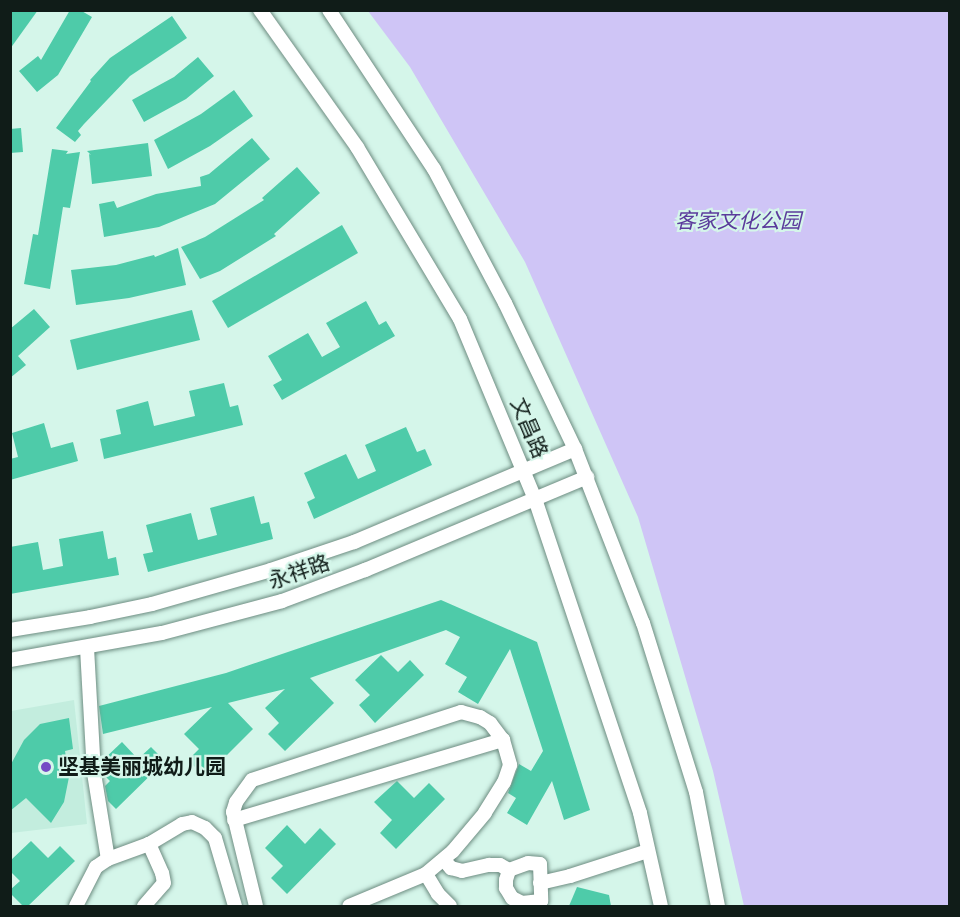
<!DOCTYPE html>
<html>
<head>
<meta charset="utf-8">
<style>
  body { margin:0 }
  #map { position:relative; width:960px; height:917px; overflow:hidden; background:#d5f6ea; font-family:"Zilla Slab","Noto Sans SC",serif }
  div>[style] { position:absolute }
  [style*='--x'] { left:calc(var(--x)*1px); top:calc(var(--y)*1px); width:calc(var(--w)*1px); rotate:calc(var(--a)*1deg) }
  .built>* { inset:0; background:#c3edde }
  .green>* { inset:0; background:#cfc5f6 }
  .building>* { inset:0; background:#4ecba9 }
  .roads { filter:drop-shadow(0 0 2px #6d8c81) drop-shadow(0 0 2px #6d8c81) }
  .minor>* { height:14px; margin:-7px; padding:0 7px; transform-origin:7px; border-radius:7px; background:#fff }
  .dots>* { width:16px; height:16px; translate:-50% -50%; box-sizing:border-box; border:3px solid #d5f6ea; border-radius:50% }
  span { translate:-50% -50%; white-space:nowrap; text-align:center; line-height:1.15; -webkit-text-stroke:4.5px #d5f6ea; paint-order:stroke }
  .park-label { font-size:21px; color:#5b3b9c; font-style:italic }
  .street-label { font-size:21px; color:#101c18 }
  .poi-label { font-size:21px; color:#101c18; font-weight:700 }
  .left { translate:0 -50%; text-align:left }
  .frame { position:absolute; inset:0; border:12px solid #101c18; pointer-events:none }
</style>
</head>
<body>
<div id="map">
  <div class="built">
    <i style="clip-path:polygon(74px 700px,87px 824px,11px 833px,11px 711px)"></i>
  </div>
  <div class="green">
    <i style="clip-path:polygon(368px 11px,949px 11px,949px 906px,744px 906px,713px 771px,638px 517px,525px 262px,410px 67px)"></i>
  </div>
  <div class="building">
    <i style="clip-path:polygon(10px 10px,38px 10px,10px 49px)"></i>
    <i style="clip-path:polygon(70px 10px,80px 10px,92px 17px,58px 75px,37px 92px,19px 71px,38px 56px,41px 60px)"></i>
    <i style="clip-path:polygon(172px 16px,187px 38px,130px 76px,84px 124px,78px 131px,81px 135px,75px 142px,56px 128px,91px 81px,90px 80px,110px 58px)"></i>
    <i style="clip-path:polygon(198px 57px,214px 76px,186px 99px,144px 122px,132px 100px,174px 77px)"></i>
    <i style="clip-path:polygon(234px 90px,253px 116px,210px 146px,168px 169px,154px 140px,201px 114px)"></i>
    <i style="clip-path:polygon(21px 128px,23px 152px,10px 153px,10px 129px)"></i>
    <i style="clip-path:polygon(252px 138px,270px 159px,215px 204px,159px 227px,104px 237px,99px 204px,114px 201px,117px 208px,156px 194px,201px 186px,200px 177px,209px 174px)"></i>
    <i style="clip-path:polygon(148px 143px,152px 176px,92px 184px,89px 154px,91px 155px,87px 151px)"></i>
    <i style="clip-path:polygon(52px 149px,68px 151px,66px 154px,80px 152px,70px 208px,63px 207px,50px 289px,24px 284px,33px 234px,38px 235px)"></i>
    <i style="clip-path:polygon(297px 167px,320px 193px,274px 234px,276px 236px,220px 271px,200px 279px,181px 247px,205px 237px,264px 200px,262px 198px)"></i>
    <i style="clip-path:polygon(342px 225px,358px 253px,228px 328px,212px 301px)"></i>
    <i style="clip-path:polygon(178px 248px,186px 285px,129px 298px,76px 305px,71px 270px,116px 265px,154px 255px,155px 257px)"></i>
    <i style="clip-path:polygon(366px 301px,379px 325px,386px 321px,395px 336px,282px 400px,273px 385px,282px 380px,268px 356px,308px 333px,322px 357px,340px 347px,326px 323px)"></i>
    <i style="clip-path:polygon(34px 309px,50px 327px,18px 356px,26px 365px,10px 378px,10px 329px)"></i>
    <i style="clip-path:polygon(192px 310px,200px 340px,77px 370px,70px 340px)"></i>
    <i style="clip-path:polygon(224px 383px,230px 407px,238px 405px,243px 425px,104px 459px,100px 439px,121px 434px,116px 410px,148px 401px,154px 426px,195px 416px,189px 391px)"></i>
    <i style="clip-path:polygon(44px 423px,51px 448px,73px 442px,78px 461px,10px 480px,10px 459px,18px 457px,12px 433px)"></i>
    <i style="clip-path:polygon(406px 427px,417px 452px,425px 449px,432px 465px,314px 519px,307px 502px,315px 498px,304px 473px,346px 454px,358px 479px,376px 471px,365px 445px)"></i>
    <i style="clip-path:polygon(254px 496px,261px 524px,269px 522px,273px 539px,148px 572px,143px 554px,153px 552px,146px 525px,191px 513px,198px 540px,217px 535px,210px 508px)"></i>
    <i style="clip-path:polygon(103px 531px,108px 559px,116px 557px,119px 575px,10px 594px,10px 547px,38px 542px,43px 570px,63px 566px,59px 539px)"></i>
    <i style="clip-path:polygon(441px 600px,537px 642px,590px 810px,564px 820px,552px 781px,527px 825px,507px 813px,516px 798px,508px 793px,519px 764px,531px 771px,543px 751px,510px 649px,478px 704px,458px 692px,467px 677px,445px 664px,460px 637px,446px 630px,310px 678px,334px 703px,285px 751px,268px 734px,279px 723px,265px 708px,285px 689px,228px 703px,253px 729px,205px 777px,188px 760px,199px 749px,184px 734px,212px 707px,103px 734px,99px 706px,226px 673px)"></i>
    <i style="clip-path:polygon(381px 655px,398px 672px,410px 660px,424px 675px,375px 723px,359px 705px,370px 695px,355px 680px)"></i>
    <i style="clip-path:polygon(69px 718px,73px 749px,65px 751px,69px 777px,64px 802px,51px 823px,26px 798px,10px 811px,10px 766px,24px 740px,40px 724px)"></i>
    <i style="clip-path:polygon(122px 742px,138px 759px,151px 747px,165px 761px,116px 809px,108px 801px,105px 786px,110px 781px,103px 774px,102px 761px)"></i>
    <i style="clip-path:polygon(397px 781px,414px 798px,429px 783px,445px 799px,396px 849px,380px 833px,392px 820px,374px 802px)"></i>
    <i style="clip-path:polygon(287px 825px,305px 844px,320px 828px,336px 844px,287px 894px,271px 878px,283px 866px,265px 848px)"></i>
    <i style="clip-path:polygon(31px 841px,48px 858px,60px 846px,75px 861px,28px 906px,23px 906px,10px 893px,10px 890px,20px 881px,10px 871px,10px 861px)"></i>
    <i style="clip-path:polygon(577px 887px,609px 895px,611px 906px,569px 906px)"></i>
  </div>
  <div class="roads">
    <div class="minor">
      <i style="--x:260;--y:10;--w:168;--a:54.7"></i>
      <i style="--x:357;--y:147;--w:200;--a:59.1"></i>
      <i style="--x:460;--y:319;--w:195;--a:67.4"></i>
      <i style="--x:535;--y:499;--w:331;--a:71.5"></i>
      <i style="--x:640;--y:813;--w:95;--a:77.3"></i>
      <i style="--x:329;--y:10;--w:191;--a:56.6"></i>
      <i style="--x:434;--y:169;--w:152;--a:62.1"></i>
      <i style="--x:505;--y:303;--w:162;--a:64.4"></i>
      <i style="--x:575;--y:449;--w:187;--a:68.7"></i>
      <i style="--x:643;--y:623;--w:177;--a:72.6"></i>
      <i style="--x:696;--y:792;--w:116;--a:79.1"></i>
      <i style="--x:10;--y:630;--w:81;--a:-9.2"></i>
      <i style="--x:90;--y:617;--w:63;--a:-11.8"></i>
      <i style="--x:152;--y:604;--w:124;--a:-15.9"></i>
      <i style="--x:271;--y:570;--w:88;--a:-18.6"></i>
      <i style="--x:354;--y:542;--w:240;--a:-22.8"></i>
      <i style="--x:87;--y:648;--w:125;--a:86.8"></i>
      <i style="--x:94;--y:773;--w:87;--a:80.8"></i>
      <i style="--x:10;--y:660;--w:154;--a:-10.1"></i>
      <i style="--x:162;--y:633;--w:124;--a:-14.9"></i>
      <i style="--x:282;--y:601;--w:89;--a:-20.5"></i>
      <i style="--x:365;--y:570;--w:241;--a:-22.7"></i>
      <i style="--x:234;--y:820;--w:281;--a:-16.6"></i>
      <i style="--x:444;--y:860;--w:11;--a:49"></i>
      <i style="--x:451;--y:868;--w:11;--a:15"></i>
      <i style="--x:462;--y:871;--w:28;--a:-13"></i>
      <i style="--x:489;--y:865;--w:11;--a:0"></i>
      <i style="--x:500;--y:865;--w:10;--a:29"></i>
      <i style="--x:528;--y:863;--w:12;--a:5"></i>
      <i style="--x:540;--y:864;--w:37;--a:88"></i>
      <i style="--x:541;--y:901;--w:19;--a:174"></i>
      <i style="--x:522;--y:903;--w:11;--a:-153"></i>
      <i style="--x:512;--y:898;--w:12;--a:-121"></i>
      <i style="--x:506;--y:888;--w:8;--a:-90"></i>
      <i style="--x:506;--y:880;--w:10;--a:-73"></i>
      <i style="--x:509;--y:870;--w:20;--a:-20"></i>
      <i style="--x:426;--y:874;--w:23;--a:59"></i>
      <i style="--x:438;--y:894;--w:17;--a:45"></i>
      <i style="--x:540;--y:883;--w:31;--a:-13"></i>
      <i style="--x:570;--y:876;--w:82;--a:-17.8"></i>
      <i style="--x:76;--y:906;--w:44;--a:-62.9"></i>
      <i style="--x:96;--y:867;--w:14;--a:-34"></i>
      <i style="--x:108;--y:859;--w:44;--a:-20.1"></i>
      <i style="--x:144;--y:906;--w:30;--a:-49"></i>
      <i style="--x:164;--y:883;--w:10;--a:-101"></i>
      <i style="--x:162;--y:873;--w:32;--a:-114"></i>
      <i style="--x:149;--y:844;--w:39;--a:-31"></i>
      <i style="--x:182;--y:824;--w:10;--a:-11"></i>
      <i style="--x:192;--y:822;--w:14;--a:25"></i>
      <i style="--x:205;--y:828;--w:14;--a:45"></i>
      <i style="--x:215;--y:838;--w:71;--a:73.6"></i>
      <i style="--x:256;--y:906;--w:97;--a:-103.7"></i>
      <i style="--x:233;--y:812;--w:10;--a:-73"></i>
      <i style="--x:236;--y:802;--w:27;--a:-54"></i>
      <i style="--x:252;--y:780;--w:220;--a:-18"></i>
      <i style="--x:461;--y:712;--w:20;--a:15"></i>
      <i style="--x:480;--y:717;--w:12;--a:31"></i>
      <i style="--x:490;--y:723;--w:21;--a:53"></i>
      <i style="--x:503;--y:740;--w:26;--a:74"></i>
      <i style="--x:510;--y:765;--w:18;--a:109"></i>
      <i style="--x:504;--y:782;--w:36;--a:122"></i>
      <i style="--x:485;--y:813;--w:50;--a:130.1"></i>
      <i style="--x:453;--y:851;--w:35;--a:140"></i>
      <i style="--x:426;--y:874;--w:83;--a:157.4"></i>
    </div>
  </div>
  <div class="dots">
    <i style="left:46px;top:767px;background:#754cc5"></i>
  </div>
  <div class="park-label">
    <span style="left:738px;top:221px">客家文化公园</span>
  </div>
  <div class="street-label">
    <span style="left:529px;top:428px;rotate:67deg">文昌路</span>
    <span style="left:299px;top:572px;rotate:-19deg">永祥路</span>
  </div>
  <div class="poi-label">
    <span class="left" style="left:58px;top:767px">坚基美丽城幼儿园</span>
  </div>
  <div class="frame"></div>
</div>
</body>
</html>
